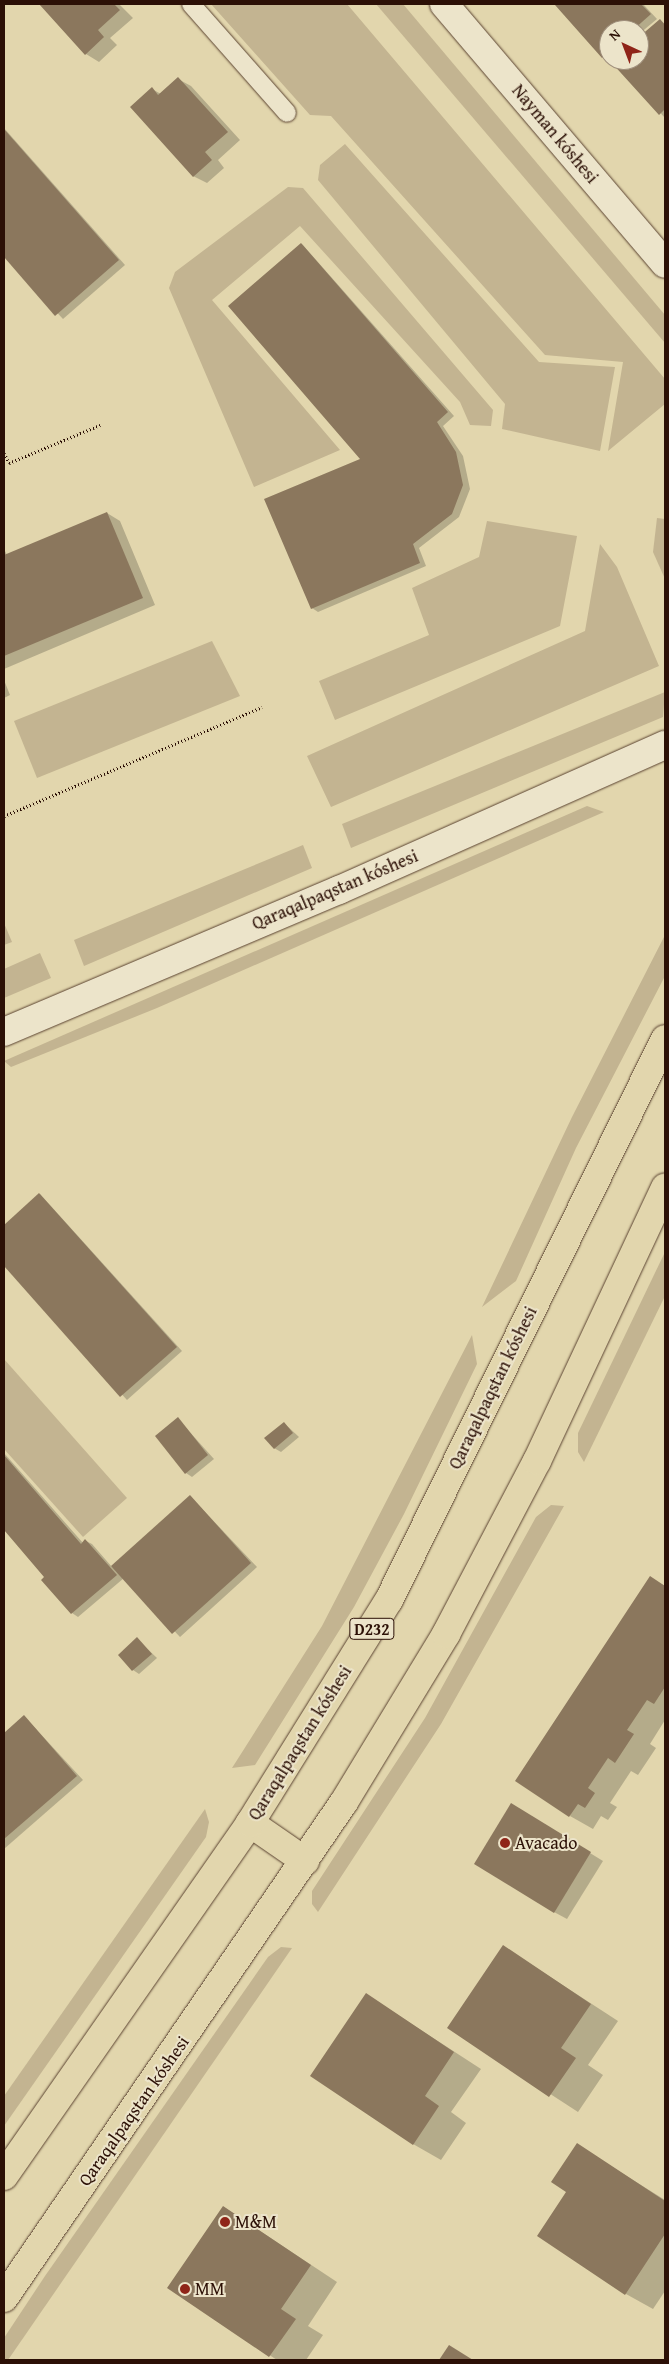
<!DOCTYPE html>
<html>
<head>
<meta charset="utf-8">
<style>
  body { margin:0 }
  #map { position:relative; width:669px; height:2364px; overflow:hidden; background:#e2d6ad; font-family:"Gentium Book Plus",serif }
  div>[style] { position:absolute }
  [style*='--x'] { left:calc(var(--x)*1px); top:calc(var(--y)*1px); width:calc(var(--w)*1px); rotate:calc(var(--a)*1deg) }
  .green>* { inset:0; background:#c3b491 }
  .shadow>* { inset:0; background:#0003 }
  .building>* { inset:0; background:#8b775d }
  .path>* { height:3px; margin-top:-1.5px; transform-origin:0; background:repeating-linear-gradient(90deg,#2c1006 0 1px,transparent 0 3.5px) }
  .roads { filter:drop-shadow(0 0 1px #5a4230) drop-shadow(0 0 1px #5a4230) }
  .service>* { height:18px; margin:-9px; padding:0 9px; transform-origin:9px; border-radius:9px; background:#ece4ca }
  .tertiary>* { height:28px; margin:-14px; padding:0 14px; transform-origin:14px; border-radius:14px; background:#ece4ca }
  .secondary>* { height:28px; margin:-14px; padding:0 14px; transform-origin:14px; border-radius:14px; background:#ece4ca }
  .primary>* { height:28px; margin:-14px; padding:0 14px; transform-origin:14px; border-radius:14px; background:#e2d6ad }
  .dots>* { width:14px; height:14px; translate:-50% -50%; box-sizing:border-box; border:2px solid #ece4ca; border-radius:50% }
  span { translate:-50% -50%; white-space:nowrap; text-align:center; line-height:1.15; -webkit-text-stroke:4px #ece4ca; paint-order:stroke }
  .shield-label span { padding:1px 4px; background:#ece4ca; border:1px solid; border-radius:4px; -webkit-text-stroke-width:0 }
  .shield-label { font-size:16px; color:#2c1006; font-weight:700 }
  .street-label { font-size:18px; color:#2c1006 }
  .poi-label { font-size:18px; color:#2c1006 }
  .left { translate:0 -50%; text-align:left }
  .frame { position:absolute; inset:0; border:5px solid #2c1006; pointer-events:none }
  .north { position:absolute; left:599px; top:20px; width:50px; height:50px; box-sizing:border-box; background:#ece4ca; border:1px solid #9f8f7c; border-radius:50%; rotate:317deg; font-size:14px; font-weight:700; line-height:20px; text-align:center; color:#2c1006 }
  .north::after { content:''; display:block; margin:auto; width:18px; height:22px; background:#8f2418; clip-path:polygon(50% 0,100% 100%,50% 72%,0 100%) }
</style>
</head>
<body>
<div id="map">
  <div class="green">
    <i style="clip-path:polygon(211px 4px,347px 4px,665px 379px,665px 404px,608px 451px,623px 362px,545px 355px,331px 116px,310px 115px)"></i>
    <i style="clip-path:polygon(376px 4px,403px 4px,665px 315px,665px 343px)"></i>
    <i style="clip-path:polygon(345px 144px,539px 362px,615px 367px,600px 451px,502px 429px,505px 404px,318px 180px,320px 165px)"></i>
    <i style="clip-path:polygon(288px 187px,303px 188px,493px 410px,491px 426px,470px 425px,460px 402px,300px 226px,212px 300px,340px 450px,254px 487px,169px 288px,175px 272px)"></i>
    <i style="clip-path:polygon(657px 518px,665px 519px,665px 579px,653px 552px)"></i>
    <i style="clip-path:polygon(487px 521px,577px 536px,560px 626px,335px 720px,319px 681px,429px 635px,412px 588px,479px 557px)"></i>
    <i style="clip-path:polygon(600px 544px,617px 567px,659px 666px,331px 807px,307px 756px,585px 631px)"></i>
    <i style="clip-path:polygon(212px 641px,240px 696px,37px 778px,14px 721px)"></i>
    <i style="clip-path:polygon(665px 692px,663px 717px,351px 848px,342px 824px)"></i>
    <i style="clip-path:polygon(587px 806px,604px 812px,157px 1008px,11px 1067px,4px 1061px)"></i>
    <i style="clip-path:polygon(303px 845px,312px 868px,84px 966px,74px 940px)"></i>
    <i style="clip-path:polygon(4px 923px,12px 942px,4px 945px)"></i>
    <i style="clip-path:polygon(665px 935px,665px 976px,576px 1148px,516px 1281px,482px 1307px,572px 1117px)"></i>
    <i style="clip-path:polygon(40px 953px,51px 978px,4px 998px,4px 969px)"></i>
    <i style="clip-path:polygon(665px 1252px,665px 1296px,584px 1462px,578px 1452px,578px 1433px)"></i>
    <i style="clip-path:polygon(472px 1335px,477px 1364px,404px 1514px,354px 1607px,255px 1765px,232px 1768px,322px 1626px)"></i>
    <i style="clip-path:polygon(4px 1359px,127px 1498px,83px 1537px,4px 1449px)"></i>
    <i style="clip-path:polygon(551px 1505px,564px 1506px,441px 1724px,318px 1912px,312px 1904px,312px 1891px,425px 1718px,536px 1517px)"></i>
    <i style="clip-path:polygon(205px 1809px,209px 1822px,206px 1837px,4px 2126px,4px 2096px)"></i>
    <i style="clip-path:polygon(281px 1947px,292px 1948px,8px 2360px,4px 2360px,4px 2338px,45px 2276px,268px 1957px)"></i>
  </div>
  <div class="shadow">
    <i style="clip-path:polygon(41px 4px,119px 4px,133px 18px,110px 38px,117px 45px,99px 62px,86px 54px)"></i>
    <i style="clip-path:polygon(643px 4px,657px 19px,639px 34px,639px 30px,609px 30px,610px 61px,557px 5px)"></i>
    <i style="clip-path:polygon(660px 20px,665px 24px,665px 118px,613px 62px,639px 60px)"></i>
    <i style="clip-path:polygon(178px 79px,191px 86px,240px 140px,218px 160px,224px 168px,207px 183px,193px 176px,152px 89px,161px 94px)"></i>
    <i style="clip-path:polygon(4px 128px,125px 265px,63px 319px,4px 256px)"></i>
    <i style="clip-path:polygon(302px 244px,454px 416px,443px 426px,463px 456px,470px 489px,459px 517px,419px 548px,426px 566px,318px 612px,312px 608px,362px 459px)"></i>
    <i style="clip-path:polygon(107px 513px,120px 521px,155px 605px,4px 669px,4px 549px,7px 555px)"></i>
    <i style="clip-path:polygon(4px 680px,10px 695px,4px 698px)"></i>
    <i style="clip-path:polygon(40px 1194px,182px 1351px,127px 1400px,4px 1264px,4px 1226px)"></i>
    <i style="clip-path:polygon(178px 1419px,214px 1459px,192px 1477px,186px 1473px)"></i>
    <i style="clip-path:polygon(284px 1423px,299px 1437px,281px 1452px,274px 1448px)"></i>
    <i style="clip-path:polygon(4px 1453px,83px 1543px,86px 1541px,92px 1544px,112px 1567px,190px 1496px,257px 1567px,180px 1637px,124px 1578px,78px 1617px,72px 1613px,46px 1577px,4px 1528px)"></i>
    <i style="clip-path:polygon(650px 1578px,665px 1586px,665px 1720px,650px 1744px,656px 1748px,638px 1775px,631px 1771px,610px 1803px,617px 1807px,608px 1820px,601px 1816px,593px 1829px,570px 1816px)"></i>
    <i style="clip-path:polygon(137px 1639px,157px 1658px,139px 1674px,133px 1670px)"></i>
    <i style="clip-path:polygon(24px 1716px,83px 1780px,4px 1849px,4px 1734px)"></i>
    <i style="clip-path:polygon(525px 1813px,603px 1861px,567px 1919px,554px 1912px)"></i>
    <i style="clip-path:polygon(504px 1947px,618px 2021px,588px 2065px,603px 2075px,578px 2112px,449px 2028px)"></i>
    <i style="clip-path:polygon(367px 1995px,481px 2069px,451px 2112px,466px 2123px,441px 2160px,413px 2144px)"></i>
    <i style="clip-path:polygon(577px 2145px,665px 2200px,665px 2291px,653px 2309px,626px 2294px,568px 2192px)"></i>
    <i style="clip-path:polygon(224px 2207px,337px 2282px,308px 2326px,323px 2335px,306px 2360px,277px 2360px,169px 2288px)"></i>
  </div>
  <div class="building">
    <i style="clip-path:polygon(39px 4px,114px 4px,120px 10px,98px 30px,104px 37px,85px 55px)"></i>
    <i style="clip-path:polygon(641px 4px,651px 14px,633px 30px,609px 30px,609px 52px,602px 58px,555px 5px)"></i>
    <i style="clip-path:polygon(660px 19px,665px 25px,665px 109px,659px 115px,611px 62px,639px 60px,639px 37px)"></i>
    <i style="clip-path:polygon(178px 77px,228px 132px,205px 152px,212px 160px,193px 177px,130px 107px,152px 87px,158px 95px)"></i>
    <i style="clip-path:polygon(4px 129px,119px 260px,55px 316px,4px 257px)"></i>
    <i style="clip-path:polygon(301px 243px,448px 412px,437px 422px,456px 452px,463px 485px,452px 514px,413px 544px,420px 563px,311px 609px,264px 499px,360px 459px,228px 306px)"></i>
    <i style="clip-path:polygon(107px 512px,143px 598px,4px 656px,4px 555px)"></i>
    <i style="clip-path:polygon(39px 1193px,177px 1347px,120px 1397px,4px 1266px,4px 1225px)"></i>
    <i style="clip-path:polygon(178px 1417px,208px 1455px,185px 1474px,155px 1436px)"></i>
    <i style="clip-path:polygon(284px 1422px,293px 1433px,274px 1449px,264px 1438px)"></i>
    <i style="clip-path:polygon(4px 1455px,81px 1544px,85px 1539px,117px 1575px,71px 1614px,41px 1580px,44px 1577px,4px 1530px)"></i>
    <i style="clip-path:polygon(190px 1495px,251px 1563px,172px 1634px,111px 1566px)"></i>
    <i style="clip-path:polygon(650px 1576px,665px 1586px,665px 1687px,654px 1704px,647px 1700px,627px 1730px,634px 1734px,615px 1763px,608px 1758px,588px 1788px,595px 1793px,585px 1808px,578px 1804px,569px 1817px,515px 1781px)"></i>
    <i style="clip-path:polygon(137px 1637px,152px 1654px,132px 1671px,118px 1655px)"></i>
    <i style="clip-path:polygon(24px 1715px,77px 1776px,4px 1839px,4px 1733px)"></i>
    <i style="clip-path:polygon(511px 1803px,591px 1852px,554px 1913px,474px 1864px)"></i>
    <i style="clip-path:polygon(503px 1945px,591px 2004px,561px 2048px,576px 2058px,549px 2097px,447px 2028px)"></i>
    <i style="clip-path:polygon(366px 1993px,454px 2052px,425px 2096px,439px 2106px,413px 2145px,310px 2076px)"></i>
    <i style="clip-path:polygon(577px 2143px,665px 2201px,665px 2234px,625px 2295px,537px 2236px,566px 2192px,551px 2182px)"></i>
    <i style="clip-path:polygon(223px 2206px,311px 2265px,281px 2309px,296px 2319px,269px 2357px,167px 2288px)"></i>
    <i style="clip-path:polygon(449px 2345px,473px 2360px,439px 2360px)"></i>
  </div>
  <div class="path">
    <i style="--x:4;--y:453;--w:11;--a:63"></i>
    <i style="--x:9;--y:463;--w:99;--a:-22.7"></i>
    <i style="--x:4;--y:816;--w:280;--a:-22.9"></i>
  </div>
  <div class="roads">
    <div class="service">
      <i style="--x:191;--y:4;--w:145;--a:48.6"></i>
    </div>
    <div class="tertiary">
      <i style="--x:4;--y:1032;--w:364;--a:-23"></i>
      <i style="--x:339;--y:890;--w:357;--a:-24"></i>
    </div>
    <div class="secondary">
      <i style="--x:444;--y:4;--w:341;--a:49.6"></i>
    </div>
    <div class="primary">
      <i style="--x:250;--y:1823;--w:67;--a:34.6"></i>
      <i style="--x:4;--y:2176;--w:430;--a:-55.1"></i>
      <i style="--x:250;--y:1823;--w:263;--a:-58.1"></i>
      <i style="--x:389;--y:1600;--w:625;--a:-63.8"></i>
      <i style="--x:4;--y:2298;--w:601;--a:-55.57"></i>
      <i style="--x:344;--y:1802;--w:197;--a:-58.7"></i>
      <i style="--x:446;--y:1634;--w:195;--a:-62.3"></i>
      <i style="--x:537;--y:1461;--w:302;--a:-64.9"></i>
    </div>
  </div>
  <div class="dots">
    <i style="left:505px;top:1843px;background:#8f2418"></i>
    <i style="left:225px;top:2222px;background:#8f2418"></i>
    <i style="left:185px;top:2289px;background:#8f2418"></i>
  </div>
  <div class="shield-label">
    <span style="left:372px;top:1629px">D232</span>
  </div>
  <div class="street-label">
    <span style="left:555px;top:134px;rotate:50deg">Nayman kóshesi</span>
    <span style="left:335px;top:890px;rotate:-23deg">Qaraqalpaqstan kóshesi</span>
    <span style="left:493px;top:1388px;rotate:-64deg">Qaraqalpaqstan kóshesi</span>
    <span style="left:300px;top:1743px;rotate:-58deg">Qaraqalpaqstan kóshesi</span>
    <span style="left:134px;top:2111px;rotate:-55deg">Qaraqalpaqstan kóshesi</span>
  </div>
  <div class="poi-label">
    <span class="left" style="left:515px;top:1843px">Avacado</span>
    <span class="left" style="left:235px;top:2222px">M&amp;M</span>
    <span class="left" style="left:195px;top:2289px">MM</span>
  </div>
  <div class="frame"></div>
  <div class="north">N</div>
</div>
</body>
</html>
